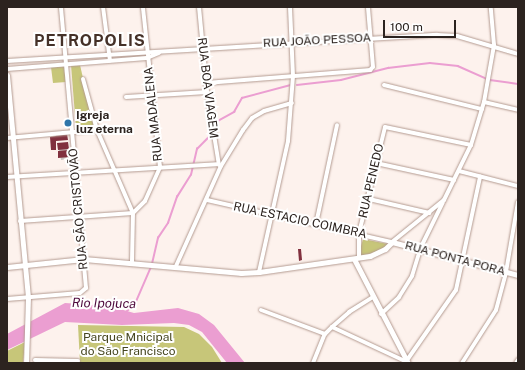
<!DOCTYPE html>
<html>
<head>
<meta charset="utf-8">
<style>
  body { margin:0 }
  #map { position:relative; width:525px; height:370px; overflow:hidden; background:#fdf2ed; font-family:"Public Sans",sans-serif }
  div>[style] { position:absolute }
  [style*='--x'] { left:calc(var(--x)*1px); top:calc(var(--y)*1px); width:calc(var(--w)*1px); rotate:calc(var(--a)*1deg) }
  .green>* { inset:0; background:#c7c679 }
  .water>* { inset:0; background:#eb9ed1 }
  .shadow>* { inset:0; background:#0003 }
  .stream>* { height:1.5px; margin:-0.75px; padding:0 0.75px; transform-origin:0.75px; border-radius:0.75px; background:#eb9ed1 }
  .building>* { inset:0; background:#81303e }
  .roads { filter:drop-shadow(0 0 1px #b49b91) drop-shadow(0 0 1px #b49b91) }
  .minor>* { height:4px; margin:-2px; padding:0 2px; transform-origin:2px; border-radius:2px; background:#fff }
  .tertiary>* { height:5px; margin:-2.5px; padding:0 2.5px; transform-origin:2.5px; border-radius:2.5px; background:#fff }
  .dots>* { width:11px; height:11px; translate:-50% -50%; box-sizing:border-box; border:2px solid #fff; border-radius:50% }
  span { translate:-50% -50%; white-space:nowrap; text-align:center; line-height:1.15; -webkit-text-stroke:4px #fff; paint-order:stroke }
  .street-label { font-size:12px; color:#2c231f }
  .poi-label { font-size:12px; color:#2c231f; font-weight:700 }
  .left { translate:0 -50%; text-align:left }
  .park-label { font-size:12px; color:#464620 }
  .water-label { font-size:13px; color:#4e0a3d; font-style:italic }
  .district-label { font-size:16px; color:#453128; font-weight:700; letter-spacing:1px }
  .frame { position:absolute; inset:0; border:8px solid #2c231f; pointer-events:none }
  .scale { position:absolute; left:383px; top:20px; width:73px; height:18px; box-sizing:border-box; border:2px solid #2c231f; border-top:0; padding-left:5px; font-size:12px; line-height:14px; white-space:nowrap; color:#2c231f; -webkit-text-stroke:3px #fff; paint-order:stroke }
</style>
</head>
<body>
<div id="map">
  <div class="green">
    <i style="clip-path:polygon(71px 65px,80px 65px,94px 126px,76px 128px)"></i>
    <i style="clip-path:polygon(64px 66px,66px 82px,53px 83px,51px 67px)"></i>
    <i style="clip-path:polygon(363px 239px,388px 244px,379px 251px,358px 257px)"></i>
    <i style="clip-path:polygon(78px 325px,184px 327px,199px 334px,212px 347px,222px 363px,80px 363px)"></i>
    <i style="clip-path:polygon(25px 342px,23px 363px,7px 363px,7px 351px)"></i>
  </div>
  <div class="water">
    <i style="clip-path:polygon(65px 303px,109px 306px,134px 313px,178px 308px,199px 314px,214px 325px,245px 363px,227px 363px,202px 332px,189px 325px,174px 323px,122px 325px,65px 322px,7px 350px,7px 334px)"></i>
  </div>
  <div class="shadow">
    <i style="clip-path:polygon(68px 143px,69px 159px,61px 160px,59px 150px)"></i>
  </div>
  <div class="stream">
    <i style="--x:297;--y:85;--w:44;--a:-6.5"></i>
    <i style="--x:341;--y:80;--w:49;--a:-14.3"></i>
    <i style="--x:388;--y:68;--w:42;--a:-6.8"></i>
    <i style="--x:430;--y:63;--w:28;--a:6"></i>
    <i style="--x:458;--y:66;--w:35;--a:24"></i>
    <i style="--x:490;--y:80;--w:28;--a:8"></i>
    <i style="--x:152;--y:264;--w:27;--a:-77"></i>
    <i style="--x:158;--y:238;--w:18;--a:-56"></i>
    <i style="--x:168;--y:223;--w:28;--a:-71"></i>
    <i style="--x:177;--y:197;--w:26;--a:-58"></i>
    <i style="--x:191;--y:175;--w:27;--a:-77"></i>
    <i style="--x:197;--y:149;--w:17;--a:-45"></i>
    <i style="--x:209;--y:137;--w:11;--a:-90"></i>
    <i style="--x:209;--y:126;--w:29;--a:-29"></i>
    <i style="--x:234;--y:112;--w:16;--a:-60"></i>
    <i style="--x:242;--y:98;--w:51;--a:-14.9"></i>
    <i style="--x:126;--y:312;--w:12;--a:-42"></i>
    <i style="--x:135;--y:304;--w:40;--a:-66.6"></i>
  </div>
  <div class="building">
    <i style="clip-path:polygon(67px 134px,68px 140px,56px 141px,56px 135px)"></i>
    <i style="clip-path:polygon(56px 136px,56px 150px,51px 150px,50px 137px)"></i>
    <i style="clip-path:polygon(68px 142px,69px 149px,58px 150px,57px 143px)"></i>
    <i style="clip-path:polygon(68px 150px,69px 157px,58px 158px,58px 151px)"></i>
    <i style="clip-path:polygon(298px 249px,301px 249px,302px 260px,299px 261px)"></i>
  </div>
  <div class="roads">
    <div class="minor">
      <i style="--x:103;--y:7;--w:54;--a:82.6"></i>
      <i style="--x:199;--y:7;--w:85;--a:84.6"></i>
      <i style="--x:207;--y:92;--w:74;--a:80.7"></i>
      <i style="--x:7;--y:61;--w:431;--a:-3.5"></i>
      <i style="--x:437;--y:35;--w:20;--a:3"></i>
      <i style="--x:457;--y:36;--w:64;--a:16.4"></i>
      <i style="--x:7;--y:69;--w:140;--a:-4.5"></i>
      <i style="--x:147;--y:58;--w:13;--a:-23"></i>
      <i style="--x:83;--y:79;--w:53;--a:74.6"></i>
      <i style="--x:97;--y:130;--w:90;--a:66.6"></i>
      <i style="--x:133;--y:213;--w:49;--a:91.2"></i>
      <i style="--x:206;--y:83;--w:165;--a:-4.5"></i>
      <i style="--x:370;--y:70;--w:4;--a:-45"></i>
      <i style="--x:373;--y:67;--w:60;--a:-94.8"></i>
      <i style="--x:384;--y:85;--w:101;--a:13.8"></i>
      <i style="--x:126;--y:97;--w:81;--a:-3.5"></i>
      <i style="--x:484;--y:102;--w:35;--a:13"></i>
      <i style="--x:7;--y:138;--w:90;--a:-5.1"></i>
      <i style="--x:376;--y:163;--w:80;--a:12.3"></i>
      <i style="--x:459;--y:171;--w:61;--a:14.3"></i>
      <i style="--x:7;--y:177;--w:210;--a:-3.5"></i>
      <i style="--x:369;--y:199;--w:62;--a:13.1"></i>
      <i style="--x:207;--y:200;--w:190;--a:12.8"></i>
      <i style="--x:392;--y:242;--w:67;--a:-38.9"></i>
      <i style="--x:444;--y:200;--w:61;--a:-63.9"></i>
      <i style="--x:471;--y:145;--w:45;--a:-73.2"></i>
      <i style="--x:484;--y:102;--w:58;--a:-80"></i>
      <i style="--x:494;--y:45;--w:38;--a:-95"></i>
      <i style="--x:133;--y:213;--w:17;--a:-45"></i>
      <i style="--x:145;--y:201;--w:37;--a:-66"></i>
      <i style="--x:160;--y:167;--w:161;--a:-96.1"></i>
      <i style="--x:20;--y:221;--w:113;--a:-4"></i>
      <i style="--x:316;--y:224;--w:101;--a:-78"></i>
      <i style="--x:359;--y:258;--w:25;--a:-90"></i>
      <i style="--x:359;--y:233;--w:109;--a:-76.2"></i>
      <i style="--x:385;--y:127;--w:88;--a:11.8"></i>
      <i style="--x:176;--y:266;--w:110;--a:-65.8"></i>
      <i style="--x:221;--y:166;--w:42;--a:-58.6"></i>
      <i style="--x:243;--y:130;--w:15;--a:-53"></i>
      <i style="--x:252;--y:118;--w:14;--a:-30"></i>
      <i style="--x:264;--y:111;--w:29;--a:-16"></i>
      <i style="--x:259;--y:272;--w:134;--a:-77.5"></i>
      <i style="--x:288;--y:141;--w:65;--a:-85.6"></i>
      <i style="--x:293;--y:76;--w:69;--a:-92.5"></i>
      <i style="--x:7;--y:299;--w:73;--a:-4.7"></i>
      <i style="--x:80;--y:293;--w:8;--a:-40"></i>
      <i style="--x:86;--y:288;--w:282;--a:-95.1"></i>
      <i style="--x:261;--y:310;--w:68;--a:20.6"></i>
      <i style="--x:381;--y:314;--w:25;--a:-43"></i>
      <i style="--x:399;--y:297;--w:25;--a:-58"></i>
      <i style="--x:412;--y:276;--w:28;--a:-73"></i>
      <i style="--x:420;--y:249;--w:52;--a:-63.9"></i>
      <i style="--x:332;--y:327;--w:81;--a:25"></i>
      <i style="--x:35;--y:360;--w:43;--a:1.3"></i>
      <i style="--x:313;--y:363;--w:31;--a:-68"></i>
      <i style="--x:325;--y:334;--w:10;--a:-45"></i>
      <i style="--x:332;--y:327;--w:23;--a:-41"></i>
      <i style="--x:349;--y:312;--w:28;--a:-32"></i>
      <i style="--x:405;--y:363;--w:89;--a:-55.1"></i>
      <i style="--x:456;--y:290;--w:116;--a:-78"></i>
      <i style="--x:462;--y:363;--w:63;--a:-57.3"></i>
      <i style="--x:496;--y:310;--w:39;--a:-75"></i>
      <i style="--x:506;--y:272;--w:71;--a:-80.3"></i>
      <i style="--x:516;--y:363;--w:4;--a:-56"></i>
    </div>
    <div class="tertiary">
      <i style="--x:7;--y:75;--w:223;--a:84.6"></i>
      <i style="--x:28;--y:297;--w:66;--a:91.7"></i>
      <i style="--x:354;--y:259;--w:117;--a:62.6"></i>
      <i style="--x:7;--y:267;--w:77;--a:-5.9"></i>
      <i style="--x:84;--y:259;--w:158;--a:5.1"></i>
      <i style="--x:241;--y:273;--w:18;--a:-3"></i>
      <i style="--x:259;--y:272;--w:112;--a:-8.2"></i>
      <i style="--x:370;--y:256;--w:17;--a:-25"></i>
      <i style="--x:385;--y:249;--w:10;--a:-45"></i>
      <i style="--x:392;--y:242;--w:130;--a:14.7"></i>
    </div>
  </div>
  <div class="dots">
    <i style="left:68px;top:123px;background:#2f75a9"></i>
  </div>
  <div class="street-label">
    <span style="left:317px;top:41px;rotate:-3deg">RUA JOÃO PESSOA</span>
    <span style="left:207px;top:88px;rotate:83deg">RUA BOA VIAGEM</span>
    <span style="left:154px;top:114px;rotate:-96deg">RUA MADALENA</span>
    <span style="left:372px;top:181px;rotate:-77deg">RUA PENEDO</span>
    <span style="left:79px;top:209px;rotate:-95deg">RUA SÃO CRISTOVÃO</span>
    <span style="left:300px;top:221px;rotate:12deg">RUA ESTACIO COIMBRA</span>
    <span style="left:455px;top:259px;rotate:15deg">RUA PONTA PORA</span>
  </div>
  <div class="poi-label">
    <span class="left" style="left:76px;top:123px">Igreja<br>luz eterna</span>
  </div>
  <div class="park-label">
    <span style="left:128px;top:345px">Parque Mnicipal<br>do São Francisco</span>
  </div>
  <div class="water-label">
    <span style="left:104px;top:304px;rotate:1deg">Rio Ipojuca</span>
  </div>
  <div class="district-label">
    <span style="left:90px;top:41px">PETROPOLIS</span>
  </div>
  <div class="frame"></div>
  <div class="scale">100 m</div>
</div>
</body>
</html>
